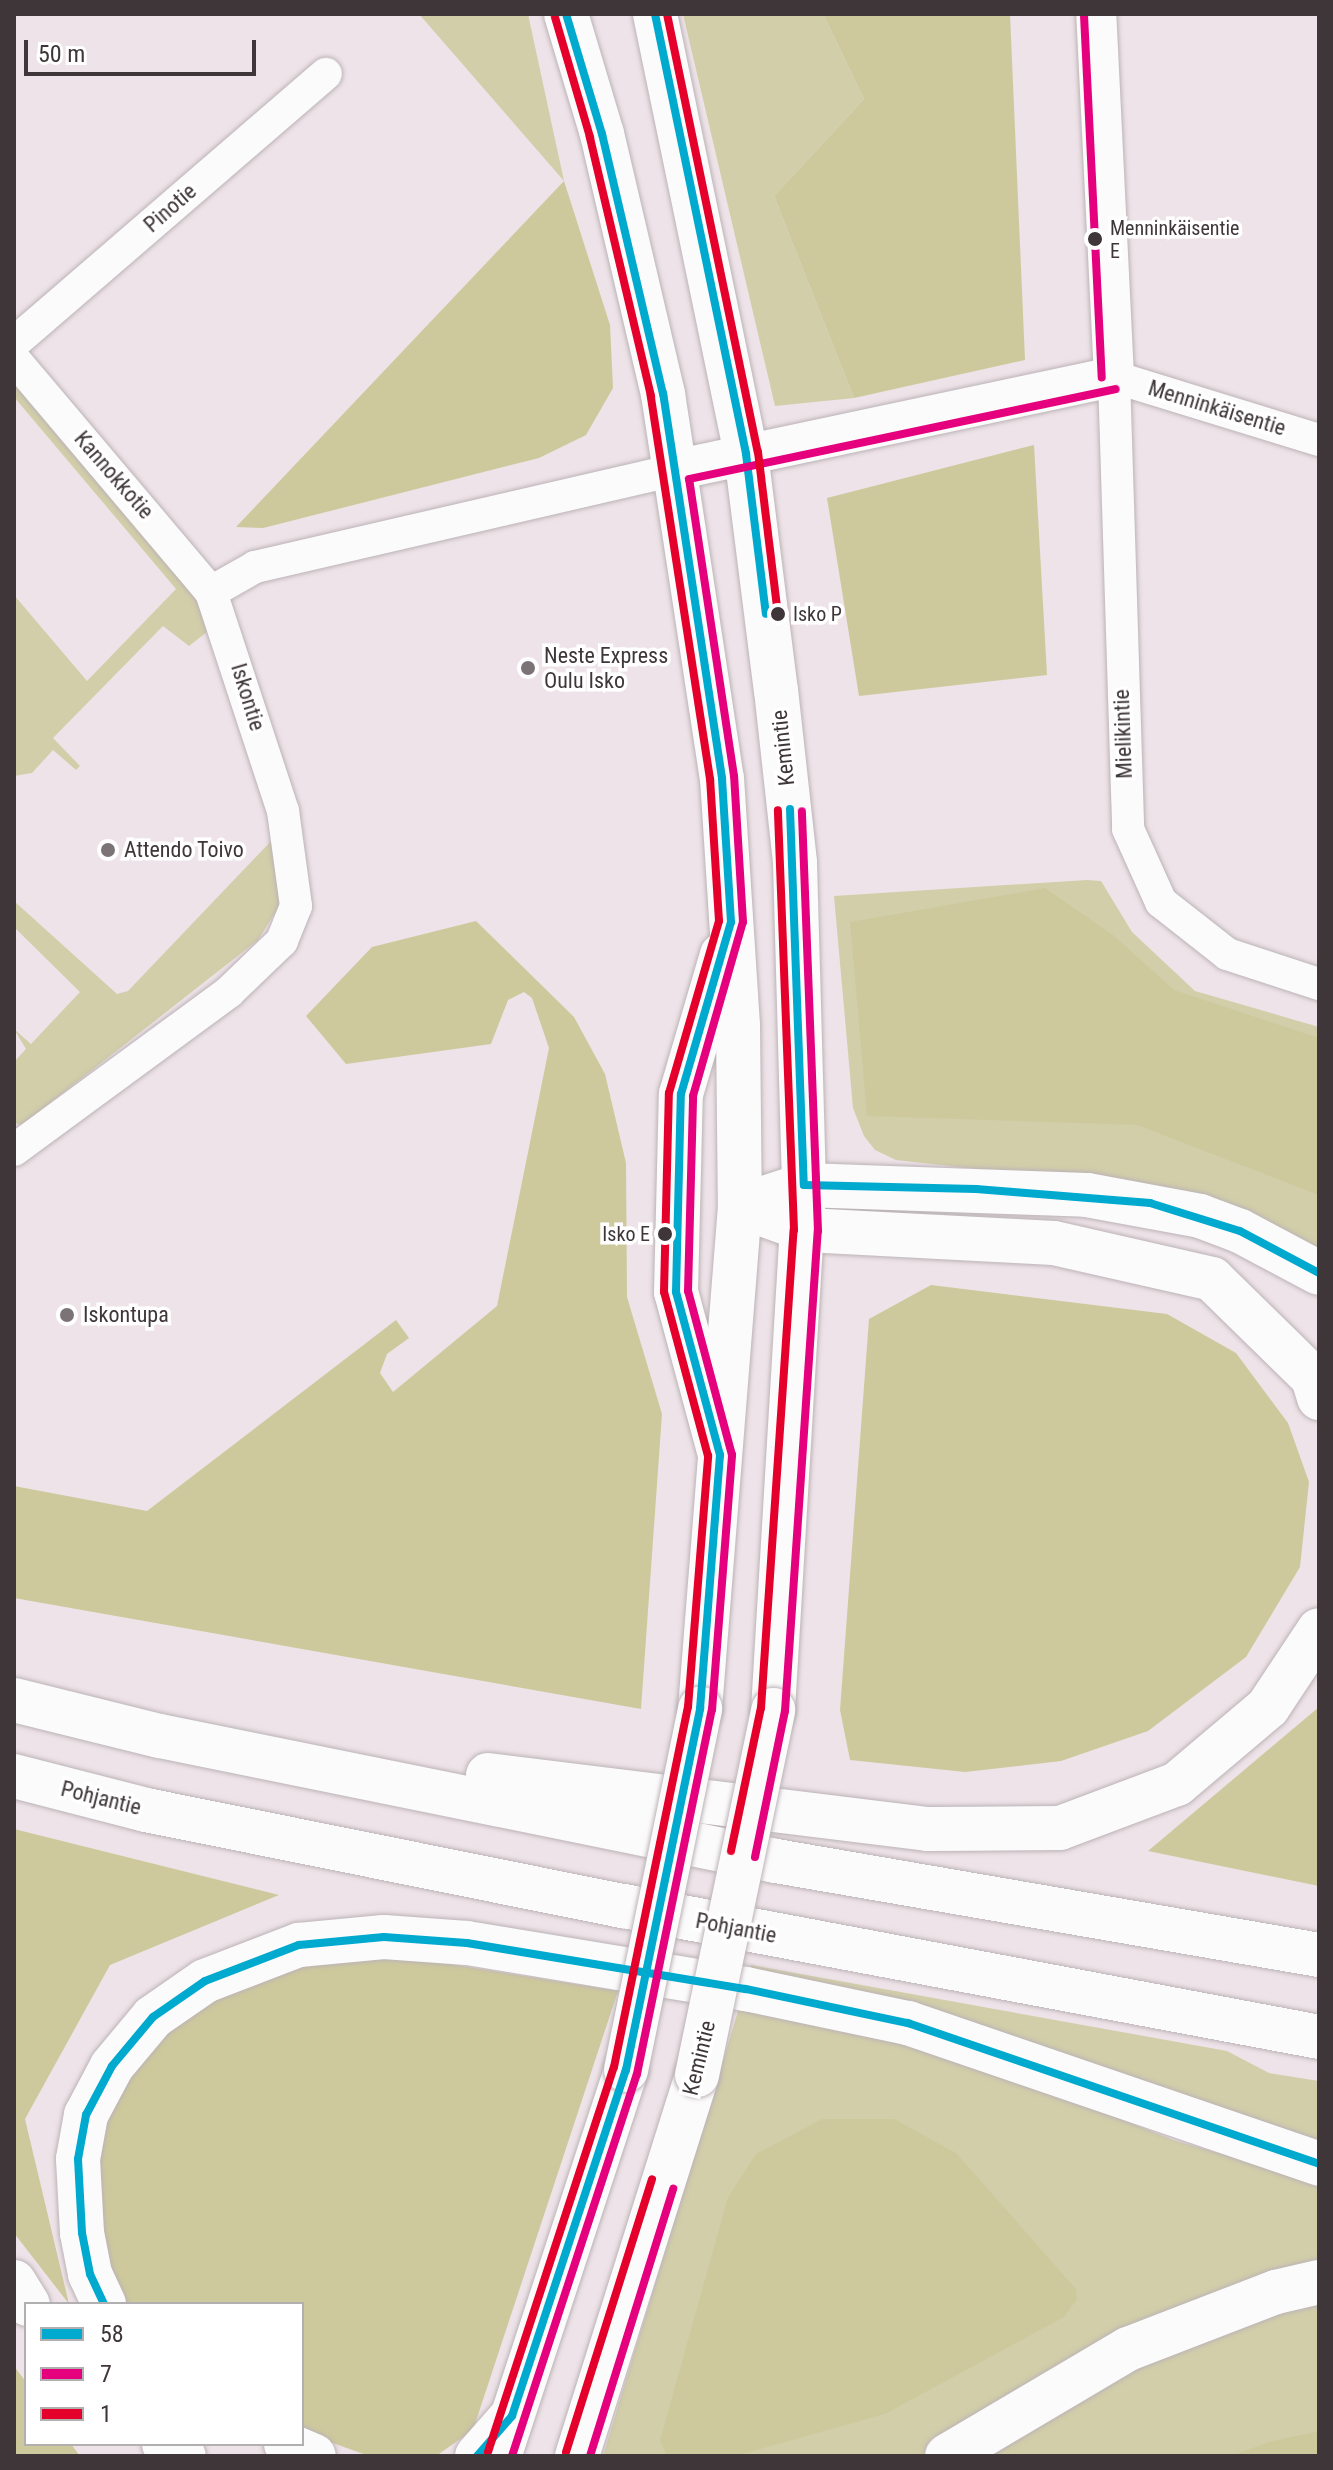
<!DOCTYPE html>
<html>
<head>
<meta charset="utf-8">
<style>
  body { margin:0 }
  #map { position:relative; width:1333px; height:2470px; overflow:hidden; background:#eee3e8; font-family:"Roboto Condensed",sans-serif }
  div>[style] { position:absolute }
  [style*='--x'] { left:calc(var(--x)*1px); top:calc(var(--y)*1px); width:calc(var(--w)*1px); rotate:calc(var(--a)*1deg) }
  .green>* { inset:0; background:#d2cea9 }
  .forest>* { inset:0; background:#cec99c }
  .roads { filter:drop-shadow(0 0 2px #bbb3b6) drop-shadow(0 0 2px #bbb3b6) }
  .minor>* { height:32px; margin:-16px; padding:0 16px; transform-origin:16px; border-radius:16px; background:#fcfbfc }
  .tertiary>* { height:40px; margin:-20px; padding:0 20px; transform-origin:20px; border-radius:20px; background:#fcfbfc }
  .secondary>* { height:44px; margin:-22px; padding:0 22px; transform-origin:22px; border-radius:22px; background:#fcfbfc }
  .primary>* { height:44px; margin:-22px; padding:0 22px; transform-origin:22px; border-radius:22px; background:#fcfbfc }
  .motorway>* { height:44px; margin:-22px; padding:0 22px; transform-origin:22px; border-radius:22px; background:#fcfbfc }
  .bridges { filter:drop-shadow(0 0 2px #bbb3b6) drop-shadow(0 0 2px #bbb3b6) }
  .primary-bridge>* { height:44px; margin:-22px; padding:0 22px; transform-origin:22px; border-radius:22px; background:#fcfbfc }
  .bus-1>* { height:8px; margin:-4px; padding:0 4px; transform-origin:4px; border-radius:4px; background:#00a9ce }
  .bus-2>* { height:8px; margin:-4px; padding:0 4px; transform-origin:4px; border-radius:4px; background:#e5007d }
  .bus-3>* { height:8px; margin:-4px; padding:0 4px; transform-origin:4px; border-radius:4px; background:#e4002b }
  .dots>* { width:22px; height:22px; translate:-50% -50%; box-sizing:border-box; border:4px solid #fff; border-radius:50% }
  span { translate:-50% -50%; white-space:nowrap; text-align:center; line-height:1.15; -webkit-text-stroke:7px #fff; paint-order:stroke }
  .bus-label { font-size:20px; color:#3e3639 }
  .left { translate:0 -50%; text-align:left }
  .right { translate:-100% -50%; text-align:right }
  .street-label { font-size:22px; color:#3e3639 }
  .poi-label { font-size:22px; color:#3e3639 }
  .frame { position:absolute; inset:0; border:16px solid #3e3639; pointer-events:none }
  .legend { position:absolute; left:24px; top:2302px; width:280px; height:144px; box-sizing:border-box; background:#fff; border:2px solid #b2afb0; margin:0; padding:10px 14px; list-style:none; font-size:24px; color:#3e3639 }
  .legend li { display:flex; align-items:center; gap:16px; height:40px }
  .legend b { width:40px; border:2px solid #b2afb0 }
  .scale { position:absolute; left:24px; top:40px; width:232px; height:36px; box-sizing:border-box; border:4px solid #3e3639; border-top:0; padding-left:10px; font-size:24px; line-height:28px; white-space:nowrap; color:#3e3639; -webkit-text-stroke:6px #fff; paint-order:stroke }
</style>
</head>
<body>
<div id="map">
  <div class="green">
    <i style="clip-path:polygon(419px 14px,528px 14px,564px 181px)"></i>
    <i style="clip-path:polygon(683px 14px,823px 14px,864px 99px,774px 196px,854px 398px,775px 406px)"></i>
    <i style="clip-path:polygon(14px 379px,184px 579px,212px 628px,189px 646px,163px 626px,53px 738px,80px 766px,76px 770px,53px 750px,32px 773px,14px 776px,14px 595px,87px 681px,176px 589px,14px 397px)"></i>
    <i style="clip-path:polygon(274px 838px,283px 882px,280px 905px,258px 940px,22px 1125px,14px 1123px,14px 1062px,26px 1049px,14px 1029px,31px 1044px,80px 992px,14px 927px,14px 901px,117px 994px,128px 991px)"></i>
    <i style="clip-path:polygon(1087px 880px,1101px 881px,1132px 932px,1195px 991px,1319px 1027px,1319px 1254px,1084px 1181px,896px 1160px,875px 1150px,864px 1136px,853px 1108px,834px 896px)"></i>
    <i style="clip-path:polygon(751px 1965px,1227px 2051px,1269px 2073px,1319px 2081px,1319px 2153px,746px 1979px)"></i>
    <i style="clip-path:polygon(739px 2008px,903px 2042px,1026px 2081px,1173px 2140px,1319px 2182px,1319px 2270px,1018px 2396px,922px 2456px,603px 2456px)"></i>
    <i style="clip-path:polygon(1319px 2301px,1319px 2431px,1231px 2456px,989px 2456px,1137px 2365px,1199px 2338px)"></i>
  </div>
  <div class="forest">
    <i style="clip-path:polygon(823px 14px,1010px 14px,1025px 360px,854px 398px,774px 196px,864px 99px)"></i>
    <i style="clip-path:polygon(564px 181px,610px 325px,613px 388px,586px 435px,539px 458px,263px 528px,236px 527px)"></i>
    <i style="clip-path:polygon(1034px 445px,1047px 675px,859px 696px,827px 498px)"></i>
    <i style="clip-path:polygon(1045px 888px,1113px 935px,1174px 990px,1319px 1038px,1319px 1195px,1137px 1125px,867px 1116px,850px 922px)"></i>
    <i style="clip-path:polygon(476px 921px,574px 1017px,605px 1074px,626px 1163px,627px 1297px,662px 1414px,641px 1709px,14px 1598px,14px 1486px,147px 1511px,396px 1320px,409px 1338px,387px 1354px,380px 1373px,393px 1392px,497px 1306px,549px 1048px,532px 998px,524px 992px,508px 1000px,491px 1044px,346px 1064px,306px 1016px,372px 947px)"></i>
    <i style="clip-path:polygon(931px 1285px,1167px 1314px,1236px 1353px,1288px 1423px,1309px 1482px,1300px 1567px,1246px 1657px,1148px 1731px,1061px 1761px,965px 1772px,850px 1760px,840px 1710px,869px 1319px)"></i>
    <i style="clip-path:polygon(1319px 1707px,1319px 1886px,1148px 1851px)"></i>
    <i style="clip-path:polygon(14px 1829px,279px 1895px,110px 1965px,25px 2119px,69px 2304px,14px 2233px)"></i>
    <i style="clip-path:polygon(387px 1954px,618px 1991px,473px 2430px,436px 2456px,369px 2456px,302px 2432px,302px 2304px,124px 2304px,103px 2265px,93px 2155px,122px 2076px,212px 1992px,302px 1964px)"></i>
    <i style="clip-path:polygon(822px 2119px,894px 2119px,956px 2153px,1076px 2289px,1077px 2299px,1064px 2317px,885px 2414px,735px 2456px,667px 2456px,660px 2440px,728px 2197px,756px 2154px)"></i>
    <i style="clip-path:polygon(14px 2366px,26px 2382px,26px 2444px,71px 2444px,80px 2456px,14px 2456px)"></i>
    <i style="clip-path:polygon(1319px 2431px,1319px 2456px,1231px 2456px,1269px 2442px)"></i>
  </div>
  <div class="roads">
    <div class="minor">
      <i style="--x:14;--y:343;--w:412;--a:-40.8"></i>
      <i style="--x:14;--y:359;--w:305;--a:49.8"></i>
      <i style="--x:211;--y:592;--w:231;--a:71.8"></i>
      <i style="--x:283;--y:811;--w:96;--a:82.2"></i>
      <i style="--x:296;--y:906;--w:38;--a:112"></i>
      <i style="--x:282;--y:941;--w:74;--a:136.1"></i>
      <i style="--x:229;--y:992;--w:267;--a:143.7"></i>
      <i style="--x:1319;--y:440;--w:214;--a:-162.9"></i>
      <i style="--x:1114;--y:377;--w:452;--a:88.2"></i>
      <i style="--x:1128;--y:829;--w:80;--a:65.7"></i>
      <i style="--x:1161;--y:902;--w:84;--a:38.2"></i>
      <i style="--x:1227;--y:954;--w:97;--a:18.1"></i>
      <i style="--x:211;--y:592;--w:51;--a:-29.6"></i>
      <i style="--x:255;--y:567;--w:431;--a:-13"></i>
    </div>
    <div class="tertiary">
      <i style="--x:675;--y:470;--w:449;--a:-12"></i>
      <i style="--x:1114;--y:377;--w:363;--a:-92.8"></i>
    </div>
    <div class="secondary">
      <i style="--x:566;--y:14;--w:125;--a:73.3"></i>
      <i style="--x:602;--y:134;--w:267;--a:76.8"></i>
      <i style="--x:663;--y:394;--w:389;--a:81.3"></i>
      <i style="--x:722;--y:778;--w:249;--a:86.3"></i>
      <i style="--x:738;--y:1026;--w:180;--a:89.4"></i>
      <i style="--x:655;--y:14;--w:449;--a:78.3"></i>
      <i style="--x:746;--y:454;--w:238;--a:82.8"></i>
      <i style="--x:776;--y:690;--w:174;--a:83.7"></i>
      <i style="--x:795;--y:863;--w:322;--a:88.4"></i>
      <i style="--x:719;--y:1451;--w:165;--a:-105.1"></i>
      <i style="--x:676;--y:1292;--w:198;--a:-88.6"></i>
      <i style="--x:681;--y:1094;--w:145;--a:-73.6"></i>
    </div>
    <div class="primary">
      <i style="--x:700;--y:1709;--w:505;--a:-85.45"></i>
      <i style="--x:773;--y:1710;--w:518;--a:-86.57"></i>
      <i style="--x:500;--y:2454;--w:404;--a:-71.8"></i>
      <i style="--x:577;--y:2456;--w:399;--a:-72.5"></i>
    </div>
    <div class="motorway">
      <i style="--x:740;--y:1206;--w:70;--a:20"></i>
      <i style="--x:806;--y:1230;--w:248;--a:3"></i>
      <i style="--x:1054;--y:1243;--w:162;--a:12.8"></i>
      <i style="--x:1212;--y:1279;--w:141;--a:44.4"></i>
      <i style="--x:1313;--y:1378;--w:21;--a:73"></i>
      <i style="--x:740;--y:1206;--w:67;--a:-18.2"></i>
      <i style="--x:804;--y:1185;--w:283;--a:2"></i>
      <i style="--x:1087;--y:1195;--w:115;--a:10.5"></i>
      <i style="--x:1200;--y:1216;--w:43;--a:20.6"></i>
      <i style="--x:1240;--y:1231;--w:89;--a:28"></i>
      <i style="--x:14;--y:1700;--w:150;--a:13.9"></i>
      <i style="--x:160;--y:1736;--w:629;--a:11.47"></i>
      <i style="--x:776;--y:1861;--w:551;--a:9.82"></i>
      <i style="--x:488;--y:1775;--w:443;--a:7"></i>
      <i style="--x:928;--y:1829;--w:132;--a:-0.4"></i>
      <i style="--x:1060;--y:1828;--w:125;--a:-20.6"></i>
      <i style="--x:1177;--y:1784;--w:119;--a:-40.2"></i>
      <i style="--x:1268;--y:1707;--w:92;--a:-56.5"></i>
      <i style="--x:14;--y:1776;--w:136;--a:14.4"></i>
      <i style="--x:146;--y:1810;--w:488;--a:11.4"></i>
      <i style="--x:624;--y:1906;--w:707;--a:10.67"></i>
      <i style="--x:14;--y:2282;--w:26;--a:58"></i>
      <i style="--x:104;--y:2304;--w:33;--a:-115"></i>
      <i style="--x:90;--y:2274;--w:42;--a:-101"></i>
      <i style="--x:82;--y:2233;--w:74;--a:-93.1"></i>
      <i style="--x:78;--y:2159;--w:45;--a:-79.7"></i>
      <i style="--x:86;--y:2115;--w:55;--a:-62"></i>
      <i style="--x:112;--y:2066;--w:64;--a:-50.1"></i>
      <i style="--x:153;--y:2017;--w:63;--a:-34.7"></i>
      <i style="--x:205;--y:1981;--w:101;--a:-21"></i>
      <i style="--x:299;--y:1945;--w:85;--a:-5.4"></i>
      <i style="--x:384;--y:1937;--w:83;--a:4.1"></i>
      <i style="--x:467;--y:1943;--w:283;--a:9.4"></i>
      <i style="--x:746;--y:1989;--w:166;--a:11.9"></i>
      <i style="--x:908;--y:2023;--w:435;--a:18.9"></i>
      <i style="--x:164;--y:2444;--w:23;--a:31"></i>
      <i style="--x:286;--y:2444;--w:30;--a:23"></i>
      <i style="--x:477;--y:2456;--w:53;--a:-48.8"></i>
      <i style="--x:947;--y:2456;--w:210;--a:-30.6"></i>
      <i style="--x:1128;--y:2349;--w:159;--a:-21.1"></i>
      <i style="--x:1276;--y:2292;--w:44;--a:-13.1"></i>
    </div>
  </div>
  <div class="bridges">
    <div class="primary-bridge">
      <i style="--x:626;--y:2070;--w:369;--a:-78.4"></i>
      <i style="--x:697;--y:2075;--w:373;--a:-78.2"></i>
    </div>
  </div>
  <div class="bus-1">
    <i style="--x:655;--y:14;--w:449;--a:78.3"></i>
    <i style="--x:746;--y:454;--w:161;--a:82.9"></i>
    <i style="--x:790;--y:809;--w:376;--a:87.9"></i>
    <i style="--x:804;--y:1185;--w:172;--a:1.3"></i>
    <i style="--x:976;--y:1189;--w:175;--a:4.6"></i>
    <i style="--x:1150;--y:1203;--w:94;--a:17.3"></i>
    <i style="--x:1240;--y:1231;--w:89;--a:28"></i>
    <i style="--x:104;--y:2304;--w:33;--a:-115"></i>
    <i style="--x:90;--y:2274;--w:42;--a:-101"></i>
    <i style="--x:82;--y:2233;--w:74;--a:-93.1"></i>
    <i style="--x:78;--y:2159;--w:45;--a:-79.7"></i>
    <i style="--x:86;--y:2115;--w:55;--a:-62"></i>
    <i style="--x:112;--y:2066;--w:64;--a:-50.1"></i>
    <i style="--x:153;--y:2017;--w:63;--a:-34.7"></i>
    <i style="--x:205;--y:1981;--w:101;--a:-21"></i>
    <i style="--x:299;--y:1945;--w:85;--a:-5.4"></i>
    <i style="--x:384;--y:1937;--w:83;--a:4.1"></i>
    <i style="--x:467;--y:1943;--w:283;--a:9.4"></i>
    <i style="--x:746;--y:1989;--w:166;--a:11.9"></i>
    <i style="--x:908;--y:2023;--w:435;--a:18.9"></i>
    <i style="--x:477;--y:2456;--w:53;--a:-48.8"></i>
    <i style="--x:512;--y:2416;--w:364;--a:-71.8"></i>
    <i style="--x:626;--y:2070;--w:369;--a:-78.4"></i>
    <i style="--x:700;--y:1709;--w:255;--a:-85.5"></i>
    <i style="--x:720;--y:1455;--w:169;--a:-105.1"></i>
    <i style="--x:676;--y:1292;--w:198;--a:-88.6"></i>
    <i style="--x:681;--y:1094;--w:179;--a:-73.8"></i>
    <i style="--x:731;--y:922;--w:144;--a:-93.6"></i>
    <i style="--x:722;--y:778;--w:389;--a:-98.7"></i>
    <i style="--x:663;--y:394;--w:267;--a:-103.2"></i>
    <i style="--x:602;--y:134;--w:125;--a:-106.7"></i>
  </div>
  <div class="bus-2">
    <i style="--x:1084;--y:15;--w:363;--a:87.2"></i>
    <i style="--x:755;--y:1857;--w:149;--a:-78.4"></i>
    <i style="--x:785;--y:1711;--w:481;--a:-86.1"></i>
    <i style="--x:818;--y:1231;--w:420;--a:-92.2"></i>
    <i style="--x:512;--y:2456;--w:402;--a:-71.9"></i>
    <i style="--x:637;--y:2074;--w:372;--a:-78.4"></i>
    <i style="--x:712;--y:1710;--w:256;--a:-85.5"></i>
    <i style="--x:732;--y:1455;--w:170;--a:-105"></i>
    <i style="--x:688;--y:1291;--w:195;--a:-88.5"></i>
    <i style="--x:693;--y:1096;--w:181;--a:-74"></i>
    <i style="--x:743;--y:922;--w:146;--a:-93.5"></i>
    <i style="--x:734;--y:776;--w:300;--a:-98.6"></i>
    <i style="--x:689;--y:479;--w:436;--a:-11.9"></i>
    <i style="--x:590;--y:2456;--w:280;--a:-72.7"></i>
  </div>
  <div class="bus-3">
    <i style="--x:667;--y:14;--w:447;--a:78.3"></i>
    <i style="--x:758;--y:452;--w:163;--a:83"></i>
    <i style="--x:731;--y:1851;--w:146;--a:-78.2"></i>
    <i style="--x:761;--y:1708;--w:479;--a:-86.1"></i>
    <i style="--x:794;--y:1230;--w:420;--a:-92.2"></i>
    <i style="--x:488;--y:2452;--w:405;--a:-71.9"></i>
    <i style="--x:614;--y:2067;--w:368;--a:-78.4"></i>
    <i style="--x:688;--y:1707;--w:252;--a:-85.4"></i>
    <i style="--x:708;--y:1456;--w:170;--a:-105"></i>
    <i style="--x:664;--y:1292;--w:199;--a:-88.6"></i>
    <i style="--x:669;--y:1093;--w:179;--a:-73.8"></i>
    <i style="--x:719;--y:921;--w:142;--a:-93.6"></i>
    <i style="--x:710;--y:779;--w:388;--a:-98.8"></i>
    <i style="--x:651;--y:396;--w:266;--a:-103.3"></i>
    <i style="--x:590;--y:137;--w:125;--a:-106.3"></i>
    <i style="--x:566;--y:2452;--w:286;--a:-72.5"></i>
  </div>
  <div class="dots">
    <i style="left:1095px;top:239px;background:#3e3639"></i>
    <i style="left:778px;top:614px;background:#3e3639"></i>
    <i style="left:528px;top:668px;background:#7c7376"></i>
    <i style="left:108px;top:850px;background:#7c7376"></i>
    <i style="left:665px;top:1234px;background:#3e3639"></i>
    <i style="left:67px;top:1315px;background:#7c7376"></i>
  </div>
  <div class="bus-label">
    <span class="left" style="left:1110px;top:240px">Menninkäisentie<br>E</span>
    <span class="left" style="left:793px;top:614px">Isko P</span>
    <span class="right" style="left:650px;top:1234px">Isko E</span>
  </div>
  <div class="street-label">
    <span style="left:170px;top:208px;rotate:-41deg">Pinotie</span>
    <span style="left:1217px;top:408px;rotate:17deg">Menninkäisentie</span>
    <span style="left:114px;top:475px;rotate:49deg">Kannokkotie</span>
    <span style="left:248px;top:697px;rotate:73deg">Iskontie</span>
    <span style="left:1123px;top:734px;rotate:-92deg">Mielikintie</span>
    <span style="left:783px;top:748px;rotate:-96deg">Kemintie</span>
    <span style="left:101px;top:1798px;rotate:14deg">Pohjantie</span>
    <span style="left:736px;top:1928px;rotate:11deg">Pohjantie</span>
    <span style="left:699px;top:2058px;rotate:-76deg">Kemintie</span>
  </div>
  <div class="poi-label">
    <span class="left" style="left:544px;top:668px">Neste Express<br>Oulu Isko</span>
    <span class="left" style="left:124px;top:850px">Attendo Toivo</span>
    <span class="left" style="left:83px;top:1315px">Iskontupa</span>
  </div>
  <div class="frame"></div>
  <ul class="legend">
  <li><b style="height:10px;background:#00a9ce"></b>58</li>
  <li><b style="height:10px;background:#e5007d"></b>7</li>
  <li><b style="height:10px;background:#e4002b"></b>1</li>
  </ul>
  <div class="scale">50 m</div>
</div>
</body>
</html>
